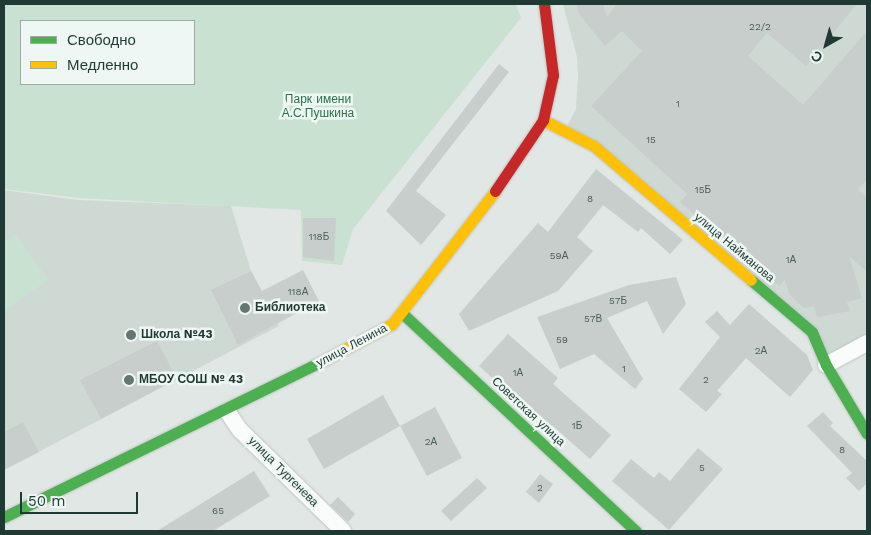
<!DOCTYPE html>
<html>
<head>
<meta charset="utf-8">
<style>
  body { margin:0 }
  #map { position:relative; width:871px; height:535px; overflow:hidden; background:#e1e7e4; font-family:"Work Sans",sans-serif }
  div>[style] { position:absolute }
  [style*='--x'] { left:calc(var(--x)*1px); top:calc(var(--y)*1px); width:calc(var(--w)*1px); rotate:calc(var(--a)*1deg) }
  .built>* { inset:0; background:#ced9d4 }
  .green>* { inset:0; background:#c9e1d1 }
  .building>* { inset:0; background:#c8cecc }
  .roads { filter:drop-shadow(0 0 1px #bec4c1) drop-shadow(0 0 1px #bec4c1) }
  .street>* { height:16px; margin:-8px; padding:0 8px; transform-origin:8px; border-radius:8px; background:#fafbfb }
  .fast>* { height:11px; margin:-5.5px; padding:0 5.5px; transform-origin:5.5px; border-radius:5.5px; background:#4caf50 }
  .slow>* { height:11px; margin:-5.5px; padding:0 5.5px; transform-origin:5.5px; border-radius:5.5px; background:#ffc107 }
  .jam>* { height:11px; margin:-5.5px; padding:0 5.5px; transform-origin:5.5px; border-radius:5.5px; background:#c62828 }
  .dots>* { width:14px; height:14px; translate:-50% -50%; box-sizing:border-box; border:2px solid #eef7f3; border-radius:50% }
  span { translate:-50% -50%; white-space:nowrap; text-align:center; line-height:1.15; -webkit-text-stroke:5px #eef7f3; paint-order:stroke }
  .number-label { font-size:10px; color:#4a605b }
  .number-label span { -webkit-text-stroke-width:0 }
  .park-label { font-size:12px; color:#287248 }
  .street-label { font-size:12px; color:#1f3a34 }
  .poi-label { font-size:12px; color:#1f3a34; font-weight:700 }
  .left { translate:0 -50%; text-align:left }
  .frame { position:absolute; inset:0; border:5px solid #1f3a34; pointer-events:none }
  .legend { position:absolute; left:20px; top:20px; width:175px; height:65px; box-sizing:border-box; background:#eef7f3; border:1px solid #9baba7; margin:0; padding:6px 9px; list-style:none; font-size:15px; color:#1f3a34 }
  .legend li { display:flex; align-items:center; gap:10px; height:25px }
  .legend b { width:25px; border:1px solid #9baba7 }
  .north { position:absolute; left:801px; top:20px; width:50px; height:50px; -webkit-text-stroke:4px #eef7f3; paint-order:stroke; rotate:218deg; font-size:14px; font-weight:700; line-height:20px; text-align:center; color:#1f3a34 }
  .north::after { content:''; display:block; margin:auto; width:18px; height:22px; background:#1f3a34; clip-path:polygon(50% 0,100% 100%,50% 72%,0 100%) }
  .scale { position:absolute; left:20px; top:492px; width:118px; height:22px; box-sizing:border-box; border:2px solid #1f3a34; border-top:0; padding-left:6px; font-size:15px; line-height:18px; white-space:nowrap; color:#1f3a34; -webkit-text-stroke:4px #eef7f3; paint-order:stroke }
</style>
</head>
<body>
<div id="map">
  <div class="built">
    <i style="clip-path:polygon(563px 4px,867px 4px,867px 343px,826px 365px,812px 332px,565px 130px,576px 109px,578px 76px,577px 57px)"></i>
    <i style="clip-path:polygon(4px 190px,78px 200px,231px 206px,251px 271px,279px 326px,4px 470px)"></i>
  </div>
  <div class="green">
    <i style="clip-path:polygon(evenodd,4px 4px,516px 4px,521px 18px,353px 229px,342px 265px,302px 261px,301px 210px,79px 198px,4px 189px,4px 4px,21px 21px,194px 21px,194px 84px,21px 84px,21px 21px)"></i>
    <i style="clip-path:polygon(16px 234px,48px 280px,4px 311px,4px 243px)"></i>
  </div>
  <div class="building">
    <i style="clip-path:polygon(576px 4px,603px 4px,607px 17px,617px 4px,857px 4px,806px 66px,767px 33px,748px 56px,803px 105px,867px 31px,867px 179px,858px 190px,867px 198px,867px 272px,849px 256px,862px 298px,847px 302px,850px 311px,817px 317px,814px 306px,804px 308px,789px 294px,785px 280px,779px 286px,680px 202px,687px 194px,591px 106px,642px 51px,622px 31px,605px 46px,579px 14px)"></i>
    <i style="clip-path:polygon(499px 64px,509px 72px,416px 191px,446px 215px,421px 245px,386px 211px)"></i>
    <i style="clip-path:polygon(596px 169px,683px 240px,670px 254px,641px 228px,638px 232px,603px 205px,577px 237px,593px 251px,558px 291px,469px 331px,459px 314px,538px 223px,548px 232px)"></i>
    <i style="clip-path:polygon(303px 218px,336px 218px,334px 261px,303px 257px)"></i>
    <i style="clip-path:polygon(303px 270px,319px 301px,238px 345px,211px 290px,251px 271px,262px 291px)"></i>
    <i style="clip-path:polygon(676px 277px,686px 304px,663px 334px,647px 301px,607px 318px,643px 379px,635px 389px,594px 354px,560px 369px,537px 317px,629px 285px)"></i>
    <i style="clip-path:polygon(749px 304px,807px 355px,813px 370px,790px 397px,746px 358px,717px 391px,722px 394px,706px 412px,679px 389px,720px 337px,705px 322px,717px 311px,730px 325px)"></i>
    <i style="clip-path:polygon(508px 334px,558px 378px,553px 384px,611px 435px,590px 459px,552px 425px,549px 429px,539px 420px,540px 416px,537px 418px,479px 366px)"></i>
    <i style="clip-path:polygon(157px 341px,177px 379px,101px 419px,80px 380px)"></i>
    <i style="clip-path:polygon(383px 395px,400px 426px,324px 469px,307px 439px)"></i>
    <i style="clip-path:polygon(435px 407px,462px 458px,427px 476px,400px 426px)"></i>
    <i style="clip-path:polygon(823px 412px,833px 423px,830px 426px,867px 461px,867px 483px,859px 491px,846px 478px,852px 473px,807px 426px)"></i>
    <i style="clip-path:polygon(23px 422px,39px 452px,4px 470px,4px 432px)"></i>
    <i style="clip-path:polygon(698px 448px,723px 469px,669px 530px,612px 481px,631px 459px,654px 478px,659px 472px,670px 481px)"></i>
    <i style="clip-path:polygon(254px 471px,270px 496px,213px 531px,157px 531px)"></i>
    <i style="clip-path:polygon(540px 474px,553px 484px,539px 503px,526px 492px)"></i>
    <i style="clip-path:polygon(477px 478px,487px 488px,451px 521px,441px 511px)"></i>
    <i style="clip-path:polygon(338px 497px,355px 514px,348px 522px,330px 505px)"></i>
  </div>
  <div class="roads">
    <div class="street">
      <i style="--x:826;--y:365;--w:47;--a:-28.2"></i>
      <i style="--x:227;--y:411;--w:23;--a:56"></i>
      <i style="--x:240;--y:430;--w:144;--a:44.4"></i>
    </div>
    <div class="fast">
      <i style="--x:751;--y:280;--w:80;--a:40.4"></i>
      <i style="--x:812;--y:332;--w:36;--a:67"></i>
      <i style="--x:826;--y:365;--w:80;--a:59.3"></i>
      <i style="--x:402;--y:313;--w:320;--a:43"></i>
      <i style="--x:4;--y:517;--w:361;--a:-26.1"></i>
    </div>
    <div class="slow">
      <i style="--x:543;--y:120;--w:57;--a:27"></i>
      <i style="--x:594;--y:146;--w:206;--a:40.5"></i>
      <i style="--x:328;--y:358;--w:72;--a:-28"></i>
      <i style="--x:392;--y:324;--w:168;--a:-52.2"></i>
    </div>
    <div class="jam">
      <i style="--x:495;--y:191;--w:86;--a:-55.9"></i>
      <i style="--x:543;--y:120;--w:46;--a:-77.5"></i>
      <i style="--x:553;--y:75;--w:72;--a:-97.2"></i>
    </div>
  </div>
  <div class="dots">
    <i style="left:245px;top:308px;background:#637772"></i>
    <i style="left:131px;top:335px;background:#637772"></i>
    <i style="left:129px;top:380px;background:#637772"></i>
  </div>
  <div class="number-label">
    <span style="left:760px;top:27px">22/2</span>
    <span style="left:678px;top:104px">1</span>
    <span style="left:651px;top:140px">15</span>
    <span style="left:703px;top:190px">15Б</span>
    <span style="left:590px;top:199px">8</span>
    <span style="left:319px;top:237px">118Б</span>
    <span style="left:559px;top:256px">59А</span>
    <span style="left:791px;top:260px">1А</span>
    <span style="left:298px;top:292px">118А</span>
    <span style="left:618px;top:301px">57Б</span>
    <span style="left:593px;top:319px">57В</span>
    <span style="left:562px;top:340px">59</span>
    <span style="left:761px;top:351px">2А</span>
    <span style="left:624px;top:369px">1</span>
    <span style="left:518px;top:373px">1А</span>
    <span style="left:706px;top:380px">2</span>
    <span style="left:577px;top:426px">1Б</span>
    <span style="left:431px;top:442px">2А</span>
    <span style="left:842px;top:450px">8</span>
    <span style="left:702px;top:468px">5</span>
    <span style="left:540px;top:488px">2</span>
    <span style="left:218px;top:511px">65</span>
  </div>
  <div class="park-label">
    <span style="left:318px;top:107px">Парк имени<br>А.С.Пушкина</span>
  </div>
  <div class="street-label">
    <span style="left:734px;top:248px;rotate:40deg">улица Найманова</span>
    <span style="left:352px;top:346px;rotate:-28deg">улица Ленина</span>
    <span style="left:528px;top:412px;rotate:43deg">Советская улица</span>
    <span style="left:283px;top:472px;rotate:45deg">улица Тургенева</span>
  </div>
  <div class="poi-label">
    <span class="left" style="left:255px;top:308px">Библиотека</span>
    <span class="left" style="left:141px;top:335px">Школа №43</span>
    <span class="left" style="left:139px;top:380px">МБОУ СОШ № 43</span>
  </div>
  <div class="frame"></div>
  <ul class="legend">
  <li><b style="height:6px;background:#4caf50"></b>Свободно</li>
  <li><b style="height:6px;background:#ffc107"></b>Медленно</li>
  </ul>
  <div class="north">С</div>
  <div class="scale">50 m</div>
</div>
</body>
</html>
